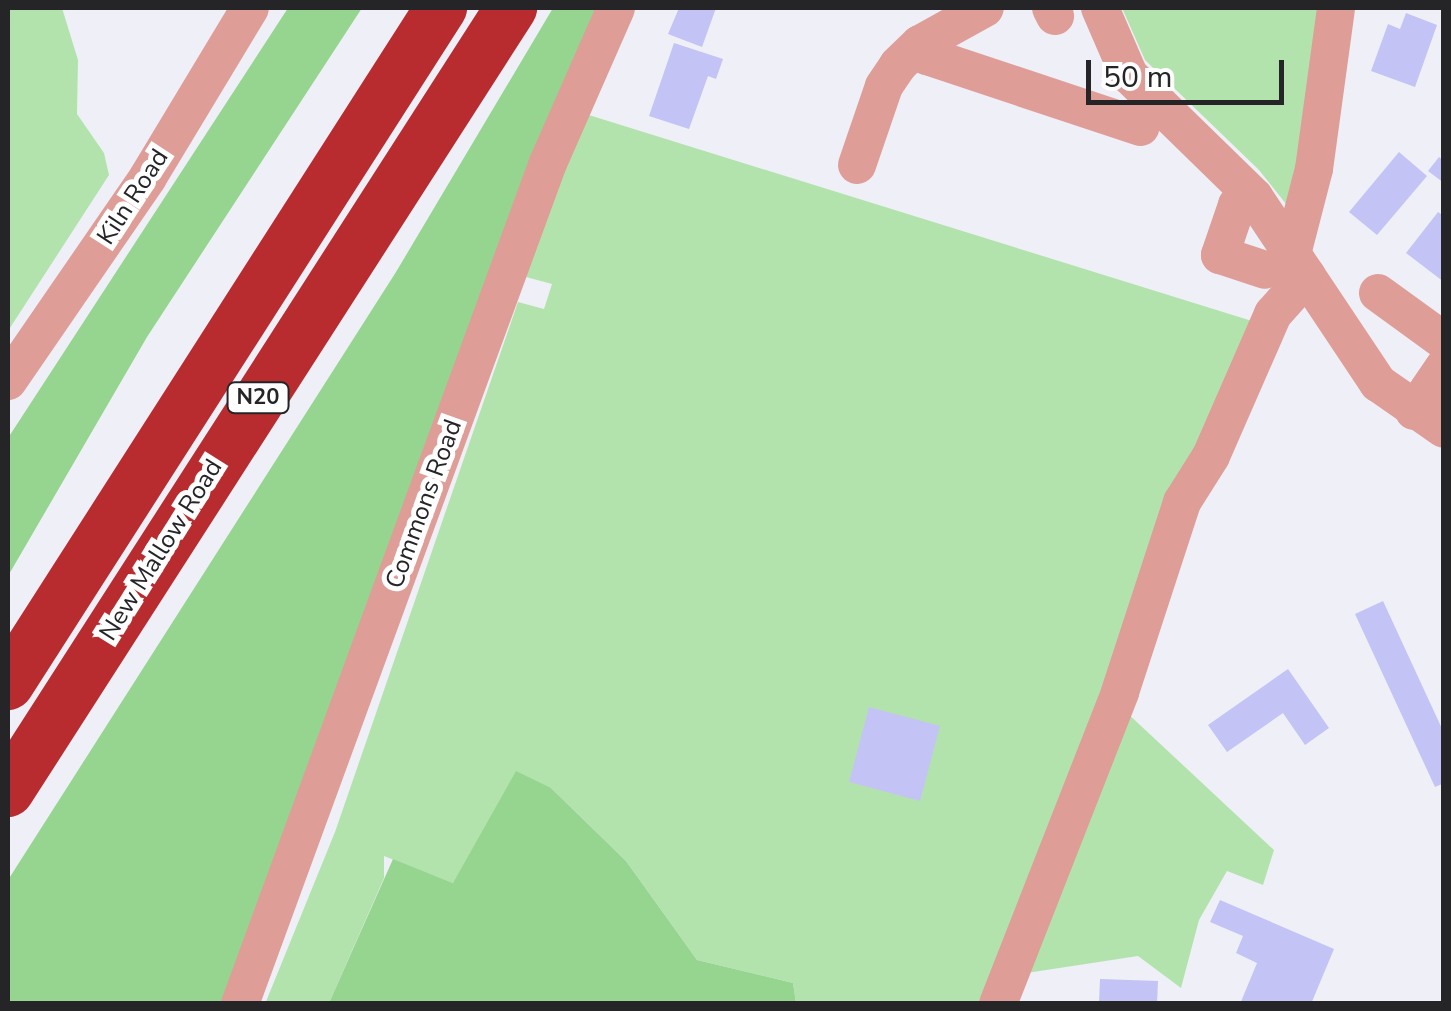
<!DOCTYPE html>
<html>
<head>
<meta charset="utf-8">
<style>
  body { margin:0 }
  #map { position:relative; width:1451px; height:1011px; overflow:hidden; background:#efeff8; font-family:"Nunito Sans",sans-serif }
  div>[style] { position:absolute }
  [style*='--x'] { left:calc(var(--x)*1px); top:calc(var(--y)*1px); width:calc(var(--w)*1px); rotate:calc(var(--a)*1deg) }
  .green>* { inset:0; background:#b3e3ad }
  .forest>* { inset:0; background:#96d58f }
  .building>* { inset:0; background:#c3c3f5 }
  .minor>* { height:38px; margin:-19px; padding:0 19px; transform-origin:19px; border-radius:19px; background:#df9d97 }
  .highway>* { height:52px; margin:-26px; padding:0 26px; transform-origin:26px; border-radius:26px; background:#b82c2f }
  span { translate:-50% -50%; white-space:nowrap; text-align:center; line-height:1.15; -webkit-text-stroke:10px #fefefe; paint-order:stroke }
  .shield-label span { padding:2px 8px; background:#fefefe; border:2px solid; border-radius:8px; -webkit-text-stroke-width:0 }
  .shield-label { font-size:22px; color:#252528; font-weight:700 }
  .street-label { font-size:25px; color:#252528 }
  .frame { position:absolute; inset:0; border:10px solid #252528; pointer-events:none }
  .scale { position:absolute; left:1086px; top:60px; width:198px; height:45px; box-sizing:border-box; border:5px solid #252528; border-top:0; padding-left:12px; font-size:30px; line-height:35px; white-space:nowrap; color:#252528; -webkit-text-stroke:8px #fefefe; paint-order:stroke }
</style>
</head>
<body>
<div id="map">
  <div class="green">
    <i style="clip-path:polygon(8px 8px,62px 8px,78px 60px,77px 114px,104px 153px,109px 175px,8px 331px)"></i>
    <i style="clip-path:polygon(1122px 8px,1331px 8px,1294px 214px,1259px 170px,1145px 60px)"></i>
    <i style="clip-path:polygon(576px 111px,1252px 321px,989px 1003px,796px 1003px,793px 983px,697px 960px,626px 861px,551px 788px,453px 883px,384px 856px,384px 878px,329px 1003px,265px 1004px,335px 832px,518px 302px,544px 309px,552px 284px,526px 277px)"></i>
    <i style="clip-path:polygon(1125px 711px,1274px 850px,1263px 885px,1227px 871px,1199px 920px,1181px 988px,1138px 956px,1020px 974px)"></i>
  </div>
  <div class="forest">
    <i style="clip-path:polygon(288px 8px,362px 8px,147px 337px,8px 576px,8px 438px)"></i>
    <i style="clip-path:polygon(553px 8px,605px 8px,240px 1003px,8px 1003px,8px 880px,396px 272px)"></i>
    <i style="clip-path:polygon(516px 771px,551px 788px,626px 861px,697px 960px,793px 983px,796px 1003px,329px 1003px,393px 859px,453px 883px)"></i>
  </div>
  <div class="building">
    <i style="clip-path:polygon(679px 8px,716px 8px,702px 47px,668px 34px)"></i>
    <i style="clip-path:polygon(1406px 13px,1437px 25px,1415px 87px,1371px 71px,1388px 24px,1400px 29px)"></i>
    <i style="clip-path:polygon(674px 43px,723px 59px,716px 79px,708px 76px,689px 129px,649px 116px)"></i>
    <i style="clip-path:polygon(1399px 152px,1427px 176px,1377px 235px,1349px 212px)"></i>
    <i style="clip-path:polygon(1439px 157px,1444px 161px,1444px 183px,1428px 171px)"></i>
    <i style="clip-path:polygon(1438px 212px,1444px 216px,1444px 282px,1406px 253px)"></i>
    <i style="clip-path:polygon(1383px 601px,1444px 733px,1444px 783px,1435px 787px,1355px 614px)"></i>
    <i style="clip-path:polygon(1288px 669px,1329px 728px,1305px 745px,1283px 713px,1227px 752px,1208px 725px)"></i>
    <i style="clip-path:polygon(869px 707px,940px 726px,920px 801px,849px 782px)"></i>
    <i style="clip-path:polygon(1220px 900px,1334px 949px,1311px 1004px,1240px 1004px,1257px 963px,1236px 953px,1243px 936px,1210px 922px)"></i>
    <i style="clip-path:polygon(1100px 979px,1158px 981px,1157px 1004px,1099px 1004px)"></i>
  </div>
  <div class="minor">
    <i style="--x:1051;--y:8;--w:9;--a:63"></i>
    <i style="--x:1100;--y:8;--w:73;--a:66.6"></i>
    <i style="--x:1129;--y:75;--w:175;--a:44.3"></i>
    <i style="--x:1254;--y:197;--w:224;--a:56.3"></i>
    <i style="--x:1378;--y:383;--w:80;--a:34.9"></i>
    <i style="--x:920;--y:44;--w:14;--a:60"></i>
    <i style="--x:927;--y:56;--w:225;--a:18.4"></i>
    <i style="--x:857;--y:165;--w:83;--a:-71.1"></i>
    <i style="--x:884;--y:86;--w:25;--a:-56"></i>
    <i style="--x:898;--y:65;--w:30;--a:-44"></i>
    <i style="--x:920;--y:44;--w:74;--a:-29"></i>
    <i style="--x:1249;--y:193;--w:17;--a:135"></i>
    <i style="--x:1237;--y:205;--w:53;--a:108.8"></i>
    <i style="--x:1220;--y:255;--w:47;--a:18.4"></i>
    <i style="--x:1292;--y:254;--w:88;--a:-75.5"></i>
    <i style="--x:1314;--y:169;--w:162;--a:-82.2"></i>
    <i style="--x:1378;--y:293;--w:82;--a:36"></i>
    <i style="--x:8;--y:381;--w:247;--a:-55.5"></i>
    <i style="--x:148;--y:177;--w:197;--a:-58.9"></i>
    <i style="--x:1414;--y:411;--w:53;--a:-55.7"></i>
    <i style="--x:240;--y:1004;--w:896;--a:-69.89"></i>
    <i style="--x:548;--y:163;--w:169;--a:-66.3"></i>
    <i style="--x:998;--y:1004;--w:335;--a:-68.6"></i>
    <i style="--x:1120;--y:692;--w:200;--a:-71.9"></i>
    <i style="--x:1182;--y:502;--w:54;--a:-57.8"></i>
    <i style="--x:1211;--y:456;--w:155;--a:-66.4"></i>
    <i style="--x:1273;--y:314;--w:51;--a:-48.2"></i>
  </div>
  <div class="highway">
    <i style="--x:8;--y:684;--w:803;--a:-57.36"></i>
    <i style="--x:8;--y:791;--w:931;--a:-57.28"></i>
  </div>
  <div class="shield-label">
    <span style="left:258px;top:398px">N20</span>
  </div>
  <div class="street-label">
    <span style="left:133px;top:197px;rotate:-57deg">Kiln Road</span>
    <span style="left:424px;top:504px;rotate:-70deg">Commons Road</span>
    <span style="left:161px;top:550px;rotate:-58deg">New Mallow Road</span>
  </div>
  <div class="frame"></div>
  <div class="scale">50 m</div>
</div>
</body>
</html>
